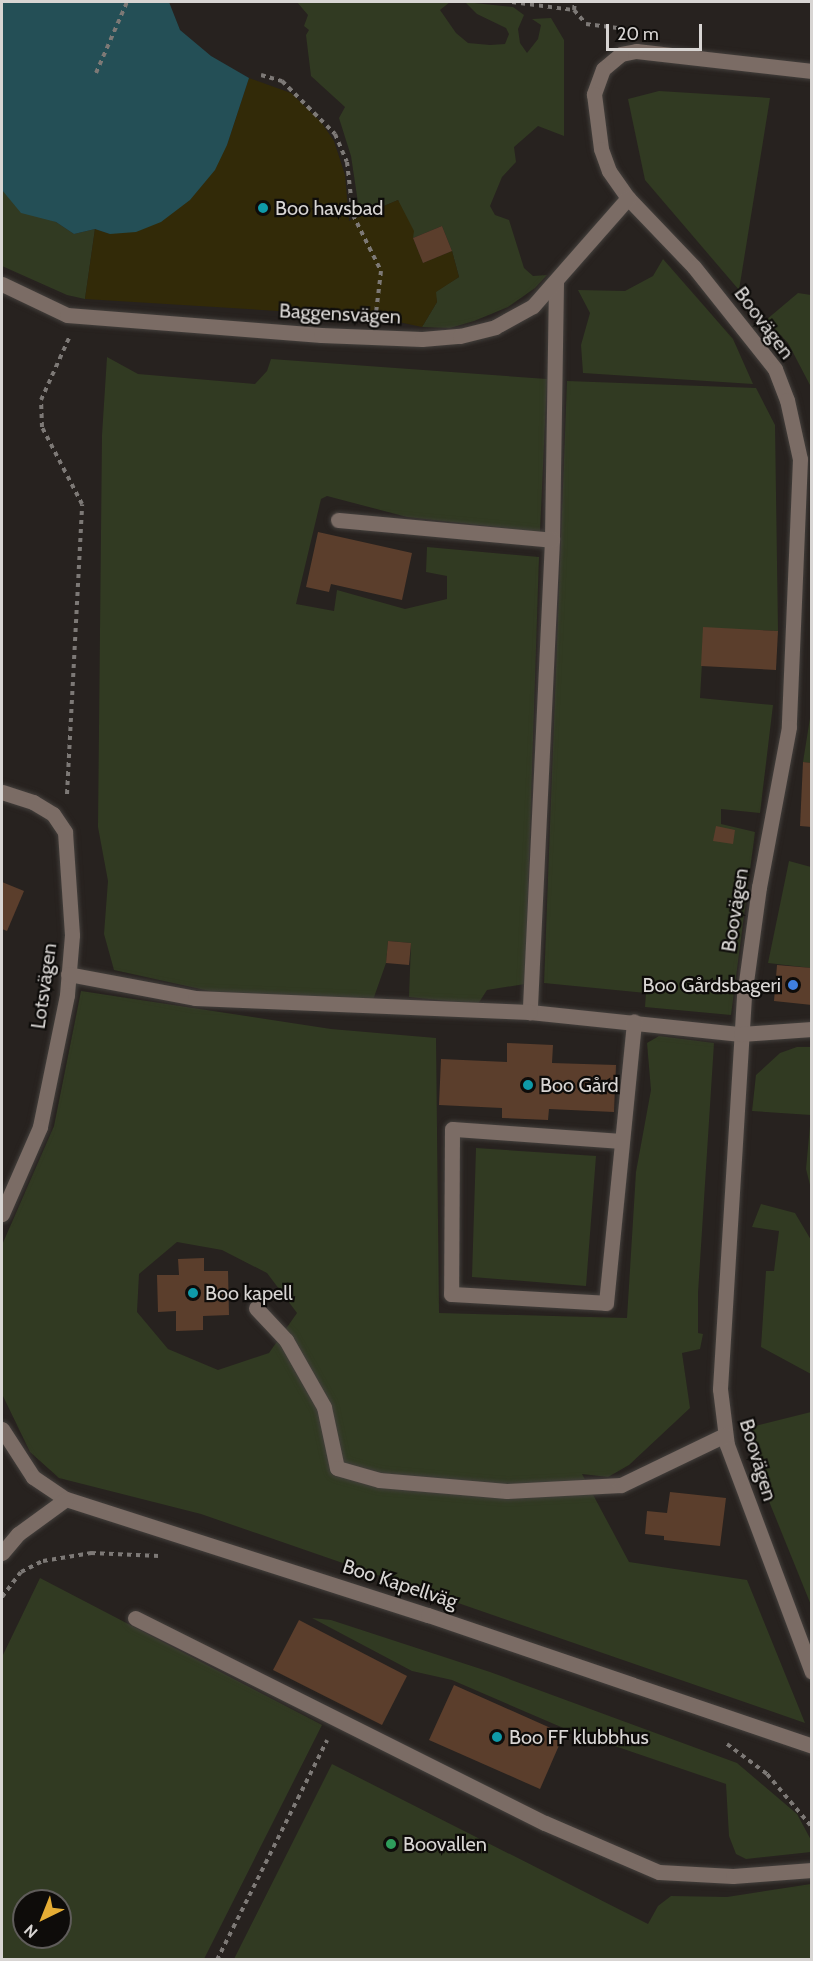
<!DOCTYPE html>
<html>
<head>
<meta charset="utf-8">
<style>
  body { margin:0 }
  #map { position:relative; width:813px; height:1961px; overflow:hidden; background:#27221f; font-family:Cabin,sans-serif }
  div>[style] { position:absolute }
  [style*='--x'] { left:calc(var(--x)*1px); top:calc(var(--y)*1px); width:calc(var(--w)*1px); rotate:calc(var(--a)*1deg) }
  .green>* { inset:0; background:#313a22 }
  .sand>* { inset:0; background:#322a08 }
  .water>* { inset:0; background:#244f56 }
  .building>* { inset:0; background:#5b3e2c }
  .path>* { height:4px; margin-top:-2px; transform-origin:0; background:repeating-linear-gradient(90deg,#7d7976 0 4.5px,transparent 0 9px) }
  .roads { filter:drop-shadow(0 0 2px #433f3c) drop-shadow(0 0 2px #433f3c) }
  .minor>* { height:15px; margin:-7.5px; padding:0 7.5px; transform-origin:7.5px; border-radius:7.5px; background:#7b6c65 }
  .dots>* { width:16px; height:16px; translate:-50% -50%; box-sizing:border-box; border:3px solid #0e0c0a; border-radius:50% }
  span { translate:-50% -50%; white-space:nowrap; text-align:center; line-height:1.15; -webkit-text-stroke:4.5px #0e0c0a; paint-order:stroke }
  .poi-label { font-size:20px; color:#d8d5d3 }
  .left { translate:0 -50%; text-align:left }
  .right { translate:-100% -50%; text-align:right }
  .street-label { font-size:20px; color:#d8d5d3 }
  .frame { position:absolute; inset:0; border:3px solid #d8d5d3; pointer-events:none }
  .north { position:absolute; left:12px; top:1889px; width:60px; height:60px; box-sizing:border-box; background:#0e0c0a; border:2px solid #5f5c5a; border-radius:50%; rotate:223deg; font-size:16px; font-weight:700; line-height:24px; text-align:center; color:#d8d5d3 }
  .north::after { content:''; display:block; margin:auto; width:21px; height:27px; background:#e5ad35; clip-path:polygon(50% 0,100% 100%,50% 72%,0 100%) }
  .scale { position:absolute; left:606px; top:24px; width:96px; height:27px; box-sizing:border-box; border:3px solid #d8d5d3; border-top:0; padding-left:8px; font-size:18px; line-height:21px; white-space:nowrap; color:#d8d5d3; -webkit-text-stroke:4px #0e0c0a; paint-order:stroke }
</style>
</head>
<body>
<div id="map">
  <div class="green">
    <i style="clip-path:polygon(297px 2px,450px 2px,440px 10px,456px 33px,468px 43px,490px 45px,505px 44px,509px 34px,506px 28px,477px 14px,465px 2px,513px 7px,524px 15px,518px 29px,520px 43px,527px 53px,538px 39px,541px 25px,532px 19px,551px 18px,564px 40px,564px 136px,538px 126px,514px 147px,516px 162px,502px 177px,490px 206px,495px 215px,509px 220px,524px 268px,533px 276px,547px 275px,535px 288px,508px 307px,474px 321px,450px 328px,422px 327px,437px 302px,435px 292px,459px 277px,452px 251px,442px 226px,413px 238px,398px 200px,360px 216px,351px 156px,339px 118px,345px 107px,311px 76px,306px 35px,309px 30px,304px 26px,308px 15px)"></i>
    <i style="clip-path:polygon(659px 91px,770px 98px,739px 290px,645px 180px,628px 99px)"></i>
    <i style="clip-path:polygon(2px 190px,19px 207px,56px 222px,74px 234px,95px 229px,85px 299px,67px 295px,2px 266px)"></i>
    <i style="clip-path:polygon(663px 259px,733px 339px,753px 384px,583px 373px,581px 345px,590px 313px,578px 290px,625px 291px,653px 276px)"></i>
    <i style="clip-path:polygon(798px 293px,811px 295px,811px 387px,788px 343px,766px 320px)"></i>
    <i style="clip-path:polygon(107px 357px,138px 374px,255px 384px,267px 371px,271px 359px,547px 379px,540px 532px,407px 517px,327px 496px,321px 499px,296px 604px,334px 611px,337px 590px,405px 609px,447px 599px,447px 576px,426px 572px,427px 547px,539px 557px,525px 984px,487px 990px,478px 1004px,409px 997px,411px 943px,388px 941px,386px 963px,373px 1000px,214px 992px,114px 970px,104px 934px,108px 881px,98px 827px,102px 435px)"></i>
    <i style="clip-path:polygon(567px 381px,756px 388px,775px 425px,778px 631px,704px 628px,700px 698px,773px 705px,760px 813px,721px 809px,721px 824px,755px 832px,731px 1015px,645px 1007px,646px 993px,544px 983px)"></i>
    <i style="clip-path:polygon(811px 706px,811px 763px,803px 762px,810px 718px)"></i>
    <i style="clip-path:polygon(789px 861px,811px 867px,811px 968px,768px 963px)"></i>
    <i style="clip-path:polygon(evenodd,81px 991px,331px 1029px,436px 1038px,439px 1313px,627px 1318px,636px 1172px,651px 1090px,647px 1043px,659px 1036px,714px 1043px,698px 1293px,698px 1333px,703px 1334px,700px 1349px,682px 1353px,690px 1408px,629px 1465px,608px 1477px,582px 1474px,629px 1562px,747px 1580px,805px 1723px,201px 1514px,59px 1478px,30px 1452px,2px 1394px,2px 1245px,54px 1126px,81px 991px,177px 1242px,222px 1250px,267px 1273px,297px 1313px,269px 1353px,218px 1370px,168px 1349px,137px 1312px,139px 1274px,177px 1242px)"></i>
    <i style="clip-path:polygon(797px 1047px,811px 1047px,811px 1189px,806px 1169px,811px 1115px,752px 1111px,756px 1075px,780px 1053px)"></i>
    <i style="clip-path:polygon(476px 1148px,596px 1156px,586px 1286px,472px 1277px)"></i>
    <i style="clip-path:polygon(761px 1204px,795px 1213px,811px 1240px,811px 1374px,761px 1347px,766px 1271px,774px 1271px,779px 1231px,752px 1227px)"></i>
    <i style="clip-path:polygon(811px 1412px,812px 1412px,811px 1605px,762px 1484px,747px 1428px)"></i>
    <i style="clip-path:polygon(evenodd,40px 1578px,322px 1725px,204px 1959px,2px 1959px,2px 1657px,40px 1578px,24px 1901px,60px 1901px,60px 1937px,24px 1937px,24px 1901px)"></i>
    <i style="clip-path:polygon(312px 1618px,331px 1620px,490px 1672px,737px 1763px,797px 1814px,811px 1840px,811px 1852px,746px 1859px,736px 1854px,729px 1836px,726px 1784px,568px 1730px,452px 1680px,412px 1671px)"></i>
    <i style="clip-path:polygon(332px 1764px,648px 1924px,658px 1906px,671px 1896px,727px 1897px,811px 1884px,811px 1959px,234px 1959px)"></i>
  </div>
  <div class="sand">
    <i style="clip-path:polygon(249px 78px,291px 93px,321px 122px,334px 141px,345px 175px,349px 221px,398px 200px,414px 231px,413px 238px,423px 263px,452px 251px,459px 277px,436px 292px,437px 302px,422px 327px,375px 317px,85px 299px,95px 229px,110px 234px,227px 145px)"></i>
  </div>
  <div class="water">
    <i style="clip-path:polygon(2px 2px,169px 2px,180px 30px,211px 56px,249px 78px,227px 145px,215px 170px,190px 200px,161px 222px,136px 232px,110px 234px,95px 229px,74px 234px,56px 222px,21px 213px,2px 190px)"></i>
  </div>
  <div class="building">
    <i style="clip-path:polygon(442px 226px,452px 251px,423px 263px,413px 238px)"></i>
    <i style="clip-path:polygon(318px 532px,412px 553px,402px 600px,331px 584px,329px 592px,306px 587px)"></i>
    <i style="clip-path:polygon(703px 627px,778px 631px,776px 670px,701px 666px)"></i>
    <i style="clip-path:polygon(803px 762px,812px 763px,812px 827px,800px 826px)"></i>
    <i style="clip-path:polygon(716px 826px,735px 830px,733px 844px,713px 841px)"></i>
    <i style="clip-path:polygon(2px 882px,24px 891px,7px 931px,2px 929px)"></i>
    <i style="clip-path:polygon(388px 941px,411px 943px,409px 965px,386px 963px)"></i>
    <i style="clip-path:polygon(777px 965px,812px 968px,812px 1005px,774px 1001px)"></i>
    <i style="clip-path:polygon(507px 1043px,553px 1045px,552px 1063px,616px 1065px,614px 1112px,549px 1109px,548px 1120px,502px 1118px,502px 1108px,439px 1105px,441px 1059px,507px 1062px)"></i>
    <i style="clip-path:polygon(204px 1258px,204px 1271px,228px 1271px,229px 1315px,203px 1316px,203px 1330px,176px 1331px,176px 1311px,158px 1312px,157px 1275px,179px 1275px,178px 1259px)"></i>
    <i style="clip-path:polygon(670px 1492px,726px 1498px,720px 1546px,664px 1540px,664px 1536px,645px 1534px,647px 1511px,667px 1513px)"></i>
    <i style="clip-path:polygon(299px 1620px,407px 1676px,382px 1725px,273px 1670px)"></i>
    <i style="clip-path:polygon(454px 1685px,564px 1734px,540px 1789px,429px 1740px)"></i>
  </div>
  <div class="path">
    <i style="--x:512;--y:2;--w:63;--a:7.4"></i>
    <i style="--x:574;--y:10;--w:8;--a:-83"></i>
    <i style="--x:574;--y:10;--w:18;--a:49"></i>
    <i style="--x:586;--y:24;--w:34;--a:7"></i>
    <i style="--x:96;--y:73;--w:77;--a:-66.4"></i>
    <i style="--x:261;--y:75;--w:22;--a:16"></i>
    <i style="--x:282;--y:81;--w:75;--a:45"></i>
    <i style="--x:335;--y:134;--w:30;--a:67"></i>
    <i style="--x:347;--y:162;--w:53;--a:83.5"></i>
    <i style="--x:353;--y:215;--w:63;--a:63.4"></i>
    <i style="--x:381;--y:271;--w:42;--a:96.8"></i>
    <i style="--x:67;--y:794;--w:290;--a:-87"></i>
    <i style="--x:82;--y:504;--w:87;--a:-117.5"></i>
    <i style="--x:42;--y:427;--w:27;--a:-92"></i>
    <i style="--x:41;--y:400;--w:68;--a:-65.7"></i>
    <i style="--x:2;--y:1597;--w:31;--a:-53"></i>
    <i style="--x:21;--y:1572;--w:25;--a:-27"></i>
    <i style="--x:43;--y:1561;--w:49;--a:-9.5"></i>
    <i style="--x:91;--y:1553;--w:68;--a:2.5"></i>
    <i style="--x:727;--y:1744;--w:50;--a:36.9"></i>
    <i style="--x:767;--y:1774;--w:70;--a:49.7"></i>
    <i style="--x:217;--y:1960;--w:246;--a:-63.4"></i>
  </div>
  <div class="roads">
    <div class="minor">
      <i style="--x:812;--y:71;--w:177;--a:-173.5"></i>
      <i style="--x:636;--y:51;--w:15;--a:169"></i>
      <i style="--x:621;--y:54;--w:23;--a:140"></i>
      <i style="--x:603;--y:69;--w:27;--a:110"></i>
      <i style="--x:594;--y:94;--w:55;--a:82.7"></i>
      <i style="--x:601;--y:149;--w:23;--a:70"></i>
      <i style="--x:609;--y:171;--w:33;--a:55"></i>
      <i style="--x:628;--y:198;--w:95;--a:46.3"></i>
      <i style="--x:694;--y:267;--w:130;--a:51.5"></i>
      <i style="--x:775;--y:369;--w:33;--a:69"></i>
      <i style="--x:787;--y:400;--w:60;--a:77.6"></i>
      <i style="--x:800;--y:459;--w:268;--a:92.4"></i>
      <i style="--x:789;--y:727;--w:163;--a:100.6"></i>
      <i style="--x:759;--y:887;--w:110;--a:97.8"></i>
      <i style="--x:744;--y:996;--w:394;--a:93.5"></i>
      <i style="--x:720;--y:1389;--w:56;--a:82.9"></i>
      <i style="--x:727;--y:1445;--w:242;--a:69.5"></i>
      <i style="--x:556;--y:283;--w:257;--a:90.9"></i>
      <i style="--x:552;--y:540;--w:473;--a:92.7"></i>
      <i style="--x:530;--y:1012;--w:212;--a:6"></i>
      <i style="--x:741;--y:1034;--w:71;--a:-4"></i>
      <i style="--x:2;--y:284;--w:72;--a:25.5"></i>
      <i style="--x:67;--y:315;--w:255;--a:4.5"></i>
      <i style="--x:321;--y:335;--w:101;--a:2.3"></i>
      <i style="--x:422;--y:339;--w:38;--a:-5"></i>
      <i style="--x:460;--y:336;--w:36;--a:-14"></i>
      <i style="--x:495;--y:327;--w:43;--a:-28.9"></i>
      <i style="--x:533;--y:306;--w:144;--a:-48.7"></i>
      <i style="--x:338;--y:520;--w:215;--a:5.3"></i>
      <i style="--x:2;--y:792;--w:33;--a:18"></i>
      <i style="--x:33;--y:802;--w:23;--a:31"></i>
      <i style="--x:53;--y:814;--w:22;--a:56"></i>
      <i style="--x:65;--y:832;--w:103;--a:86.1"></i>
      <i style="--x:72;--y:935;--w:60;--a:94.8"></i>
      <i style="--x:67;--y:995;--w:135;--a:101.6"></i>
      <i style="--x:40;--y:1127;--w:95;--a:113.6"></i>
      <i style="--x:68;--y:974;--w:129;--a:10.7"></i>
      <i style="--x:195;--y:998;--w:335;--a:2.4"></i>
      <i style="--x:621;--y:1141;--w:169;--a:-175.9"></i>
      <i style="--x:452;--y:1129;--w:165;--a:90.3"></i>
      <i style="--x:451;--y:1294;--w:155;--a:3.3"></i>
      <i style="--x:606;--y:1303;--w:283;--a:-84.3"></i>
      <i style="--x:256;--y:1308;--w:44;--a:46.8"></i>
      <i style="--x:286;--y:1340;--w:77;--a:60.4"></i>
      <i style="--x:324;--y:1407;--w:62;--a:78"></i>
      <i style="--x:337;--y:1468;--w:44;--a:15.9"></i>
      <i style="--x:379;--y:1480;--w:128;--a:4.9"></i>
      <i style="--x:507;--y:1491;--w:114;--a:-3"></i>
      <i style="--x:621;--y:1485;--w:115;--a:-25.7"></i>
      <i style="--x:2;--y:1429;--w:57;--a:57.1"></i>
      <i style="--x:33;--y:1477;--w:40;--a:34"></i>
      <i style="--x:66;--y:1499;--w:380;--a:17.8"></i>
      <i style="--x:428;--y:1615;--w:406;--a:18.8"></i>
      <i style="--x:2;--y:1553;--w:25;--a:-50"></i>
      <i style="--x:18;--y:1534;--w:59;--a:-36.1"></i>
      <i style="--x:135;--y:1618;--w:458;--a:26.6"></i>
      <i style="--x:545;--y:1823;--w:124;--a:23.3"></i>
      <i style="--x:659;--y:1872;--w:74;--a:3.1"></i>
      <i style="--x:733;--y:1876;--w:79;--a:-4.3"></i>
    </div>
  </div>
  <div class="dots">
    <i style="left:263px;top:208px;background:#0f9aa8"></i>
    <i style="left:793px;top:985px;background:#3f7fe0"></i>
    <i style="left:528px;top:1085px;background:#0f9aa8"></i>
    <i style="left:193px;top:1293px;background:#0f9aa8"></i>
    <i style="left:497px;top:1737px;background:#0f9aa8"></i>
    <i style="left:391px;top:1844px;background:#2e9e5b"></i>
  </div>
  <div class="poi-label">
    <span class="left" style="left:275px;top:208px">Boo havsbad</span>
    <span class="right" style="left:781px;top:985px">Boo Gårdsbageri</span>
    <span class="left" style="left:540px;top:1085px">Boo Gård</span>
    <span class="left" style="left:205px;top:1293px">Boo kapell</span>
    <span class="left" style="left:509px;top:1737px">Boo FF klubbhus</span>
    <span class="left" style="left:403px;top:1844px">Boovallen</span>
  </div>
  <div class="street-label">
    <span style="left:340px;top:314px;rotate:3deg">Baggensvägen</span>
    <span style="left:764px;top:323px;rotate:53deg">Boovägen</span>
    <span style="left:735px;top:910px;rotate:-81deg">Boovägen</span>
    <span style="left:44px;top:986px;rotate:-82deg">Lotsvägen</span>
    <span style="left:758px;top:1460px;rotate:73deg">Boovägen</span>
    <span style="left:400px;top:1584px;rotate:18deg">Boo Kapellväg</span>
  </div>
  <div class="frame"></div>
  <div class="north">N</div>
  <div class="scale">20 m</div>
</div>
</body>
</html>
